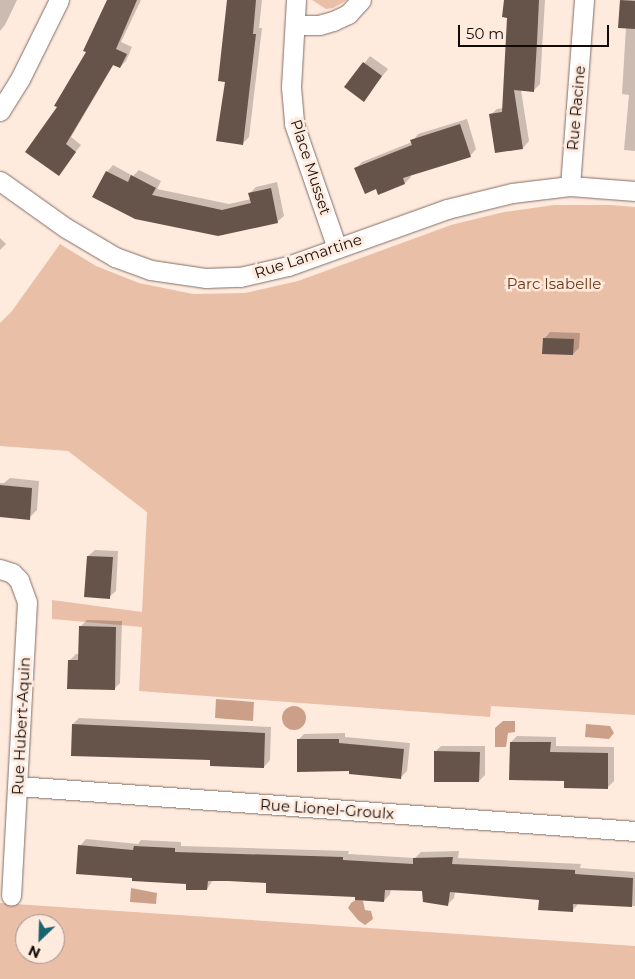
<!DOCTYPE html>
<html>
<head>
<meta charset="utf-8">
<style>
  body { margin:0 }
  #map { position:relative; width:635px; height:979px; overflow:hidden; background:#ffeade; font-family:Montserrat,sans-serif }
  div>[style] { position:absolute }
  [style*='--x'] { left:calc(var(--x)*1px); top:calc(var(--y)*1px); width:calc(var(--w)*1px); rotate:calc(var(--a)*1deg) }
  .green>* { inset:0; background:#eabfa8 }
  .water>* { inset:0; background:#cca088 }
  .round { border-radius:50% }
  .shadow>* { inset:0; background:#0003 }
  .building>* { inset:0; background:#66544b }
  .roads { filter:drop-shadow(0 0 1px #816e64) drop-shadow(0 0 1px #816e64) }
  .street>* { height:19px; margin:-9.5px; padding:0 9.5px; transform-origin:9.5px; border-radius:9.5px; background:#fff }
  span { translate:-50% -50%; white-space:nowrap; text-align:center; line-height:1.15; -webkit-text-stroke:5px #ffeade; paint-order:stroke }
  .street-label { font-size:15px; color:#110a07 }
  .park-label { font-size:15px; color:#6d3612 }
  .north { position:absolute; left:15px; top:914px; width:50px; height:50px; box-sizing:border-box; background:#ffeade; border:1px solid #a09088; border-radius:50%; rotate:204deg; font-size:14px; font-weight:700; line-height:20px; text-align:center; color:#110a07 }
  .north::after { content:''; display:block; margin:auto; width:18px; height:22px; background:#19656f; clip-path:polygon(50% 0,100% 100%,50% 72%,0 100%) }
  .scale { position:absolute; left:458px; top:25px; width:151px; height:22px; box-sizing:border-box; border:2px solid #110a07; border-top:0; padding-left:6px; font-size:15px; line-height:18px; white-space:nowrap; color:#110a07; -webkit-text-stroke:4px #ffeade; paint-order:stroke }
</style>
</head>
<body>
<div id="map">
  <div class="green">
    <i style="clip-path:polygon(312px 0,347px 0,333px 8px,326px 9px)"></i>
    <i style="clip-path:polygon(554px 205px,611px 205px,635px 207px,635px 715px,491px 706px,490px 717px,139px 691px,142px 627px,52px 619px,52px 600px,142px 612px,147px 512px,68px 451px,0 446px,0 323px,12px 311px,60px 244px,96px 266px,139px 283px,193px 294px,245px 293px,298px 281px,451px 225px,504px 212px)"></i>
    <i style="clip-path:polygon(evenodd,0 903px,635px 946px,635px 979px,0 979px,0 903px,25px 924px,55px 924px,55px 954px,25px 954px,25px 924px)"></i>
  </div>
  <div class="water">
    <i style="clip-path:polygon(216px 699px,254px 702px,253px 721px,215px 718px)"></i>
    <i class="round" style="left:282px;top:706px;width:24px;height:24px"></i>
    <i style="clip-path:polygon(503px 721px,515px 721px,515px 732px,508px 733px,506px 747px,495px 747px,495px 728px)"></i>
    <i style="clip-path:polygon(586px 724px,610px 726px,614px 733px,609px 739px,585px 737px)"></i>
    <i style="clip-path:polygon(131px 888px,157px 893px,156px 904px,130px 902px)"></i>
    <i style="clip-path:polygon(357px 899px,363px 901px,365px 910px,371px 911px,373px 919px,365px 925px,358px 920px,348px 908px,351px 903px)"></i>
  </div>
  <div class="shadow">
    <i style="clip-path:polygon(0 0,17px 0,5px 25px,0 31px)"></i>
    <i style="clip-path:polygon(108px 0,141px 0,121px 42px,132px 47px,126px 61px,120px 67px,114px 64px,71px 137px,81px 145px,58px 174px,58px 107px,88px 52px)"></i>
    <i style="clip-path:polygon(228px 0,262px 0,259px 28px,262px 28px,249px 137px,243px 143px,226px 80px)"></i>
    <i style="clip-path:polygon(505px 0,545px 0,540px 84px,534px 90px,521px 90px,529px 141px,523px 148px,490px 115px,497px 109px,503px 108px,509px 17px)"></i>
    <i style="clip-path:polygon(621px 0,635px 0,635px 151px,624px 150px,629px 95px,622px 94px,626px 27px)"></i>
    <i style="clip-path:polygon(370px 56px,388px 69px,363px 100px,346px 87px)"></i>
    <i style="clip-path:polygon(467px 119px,476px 149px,470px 156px,410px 174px,411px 177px,405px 183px,377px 188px,356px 168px,362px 162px,412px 142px,418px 134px)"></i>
    <i style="clip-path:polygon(113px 165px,133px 176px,139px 170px,161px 181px,157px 189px,229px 204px,251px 199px,250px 193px,256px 187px,277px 182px,284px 216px,277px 222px,218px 234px,107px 172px)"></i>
    <i style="clip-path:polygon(0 238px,6px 244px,0 250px)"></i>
    <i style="clip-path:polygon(550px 332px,580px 333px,579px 348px,573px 354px,544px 339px)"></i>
    <i style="clip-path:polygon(10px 478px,39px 481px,37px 510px,29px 518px,0 516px,0 483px,4px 483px)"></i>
    <i style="clip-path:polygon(95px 550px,118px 551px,116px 591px,109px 597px,88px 556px)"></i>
    <i style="clip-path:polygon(87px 620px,122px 621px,120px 683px,114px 689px,69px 661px,76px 654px,79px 654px,80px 627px)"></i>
    <i style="clip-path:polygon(79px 718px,271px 727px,270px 760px,264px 767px,211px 759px,73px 724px)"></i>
    <i style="clip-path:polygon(345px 733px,345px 737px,410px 743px,407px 771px,401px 777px,350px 769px,298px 740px,304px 734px)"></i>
    <i style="clip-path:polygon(517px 736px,556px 737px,556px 746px,614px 747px,614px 781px,607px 788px,511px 742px)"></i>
    <i style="clip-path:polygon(441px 746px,485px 746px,485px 775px,479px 781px,435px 752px)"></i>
    <i style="clip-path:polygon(86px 839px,138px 844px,141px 840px,181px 842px,181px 846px,349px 851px,348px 854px,415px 858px,421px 852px,459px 851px,458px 858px,581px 864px,580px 868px,635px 872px,635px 906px,579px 903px,572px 911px,540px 899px,455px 892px,454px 898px,448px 904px,423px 890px,391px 889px,390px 894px,384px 901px,268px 882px,213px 880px,207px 889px,187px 883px,134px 877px,80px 846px)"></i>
  </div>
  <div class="building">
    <i style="clip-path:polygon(107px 0,137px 0,116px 49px,127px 54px,120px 68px,113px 65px,66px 144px,76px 152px,59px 176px,25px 152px,57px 107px,54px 106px,86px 52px,83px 51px)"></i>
    <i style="clip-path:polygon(227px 0,256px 0,253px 34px,256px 34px,243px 145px,216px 141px,225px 82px,218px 81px)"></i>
    <i style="clip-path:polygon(504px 0,539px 0,537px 42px,534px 92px,514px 90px,523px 149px,495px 153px,489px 114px,502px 112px,507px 18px,502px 17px)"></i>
    <i style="clip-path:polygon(620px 0,635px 1px,635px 29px,618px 28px)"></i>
    <i style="clip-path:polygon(363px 62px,382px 76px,364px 102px,344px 87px)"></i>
    <i style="clip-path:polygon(460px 124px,471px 157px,403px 178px,405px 184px,378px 195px,376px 189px,365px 194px,354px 168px,412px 145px,410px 140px)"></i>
    <i style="clip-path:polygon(106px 171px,128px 182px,131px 175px,156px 188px,152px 195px,222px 210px,251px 203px,248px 193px,271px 188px,278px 223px,218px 236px,135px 219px,92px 197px)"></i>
    <i style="clip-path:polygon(543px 338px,574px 339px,573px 355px,542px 354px)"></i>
    <i style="clip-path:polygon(0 485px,32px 488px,30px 520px,0 517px)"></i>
    <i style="clip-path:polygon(87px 556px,113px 557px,110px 599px,84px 597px)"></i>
    <i style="clip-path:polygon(79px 626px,116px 627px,115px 690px,67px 689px,68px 660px,78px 660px)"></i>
    <i style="clip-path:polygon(72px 724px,265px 733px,264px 768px,210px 766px,210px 760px,71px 756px)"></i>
    <i style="clip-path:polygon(297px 739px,339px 739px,339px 743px,404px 749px,401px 779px,349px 774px,349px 771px,297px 772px)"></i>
    <i style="clip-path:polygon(510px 742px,551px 742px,550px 752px,608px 753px,608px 789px,564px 788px,564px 781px,509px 780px)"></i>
    <i style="clip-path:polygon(434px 751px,480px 752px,479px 782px,434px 782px)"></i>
    <i style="clip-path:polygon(78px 845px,133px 850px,134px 846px,175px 848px,175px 852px,343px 857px,343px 860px,413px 864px,413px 858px,453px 857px,452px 864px,575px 870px,575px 874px,633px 878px,632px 907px,573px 904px,573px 912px,538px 910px,539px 900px,450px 892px,448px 906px,423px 902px,422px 891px,385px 890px,384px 902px,355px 900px,355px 897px,266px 893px,266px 883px,228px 881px,208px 881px,207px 890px,186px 890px,186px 884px,132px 881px,132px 878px,76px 874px)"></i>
  </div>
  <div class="roads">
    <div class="street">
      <i style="--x:296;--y:0;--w:87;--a:93.3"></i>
      <i style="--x:291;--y:87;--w:37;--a:85"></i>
      <i style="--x:294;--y:124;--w:131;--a:70.9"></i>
      <i style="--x:295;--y:25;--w:24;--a:0"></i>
      <i style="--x:319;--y:25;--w:15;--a:-16"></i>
      <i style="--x:333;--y:21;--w:17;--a:-25"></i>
      <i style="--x:348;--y:14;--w:19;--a:-47"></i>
      <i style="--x:0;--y:111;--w:38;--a:-58"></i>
      <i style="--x:20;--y:79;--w:88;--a:-63.7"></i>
      <i style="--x:0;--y:181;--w:81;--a:35.5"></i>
      <i style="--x:66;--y:228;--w:57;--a:30.6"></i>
      <i style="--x:115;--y:257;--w:38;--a:20"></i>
      <i style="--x:151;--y:270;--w:56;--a:8.3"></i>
      <i style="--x:206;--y:278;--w:34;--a:-2"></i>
      <i style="--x:240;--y:277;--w:49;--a:-12.9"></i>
      <i style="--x:288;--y:266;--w:169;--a:-19.7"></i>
      <i style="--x:447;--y:209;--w:67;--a:-13.8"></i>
      <i style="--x:512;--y:193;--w:58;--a:-6.9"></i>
      <i style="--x:570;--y:186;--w:65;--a:4.4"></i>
      <i style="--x:570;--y:186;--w:187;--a:-85.7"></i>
      <i style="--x:0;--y:569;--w:13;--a:18"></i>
      <i style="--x:12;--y:573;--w:10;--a:45"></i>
      <i style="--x:19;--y:580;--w:23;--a:70"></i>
      <i style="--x:27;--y:602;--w:294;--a:93.1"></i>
      <i style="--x:18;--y:786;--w:619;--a:4.17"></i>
    </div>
  </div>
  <div class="street-label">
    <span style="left:576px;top:108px;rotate:-85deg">Rue Racine</span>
    <span style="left:311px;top:167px;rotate:72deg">Place Musset</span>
    <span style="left:308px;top:256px;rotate:-18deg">Rue Lamartine</span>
    <span style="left:21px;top:726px;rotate:-87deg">Rue Hubert-Aquin</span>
    <span style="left:327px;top:809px;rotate:4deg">Rue Lionel-Groulx</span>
  </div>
  <div class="park-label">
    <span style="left:554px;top:284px">Parc Isabelle</span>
  </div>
  <div class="north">N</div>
  <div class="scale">50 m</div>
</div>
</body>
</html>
